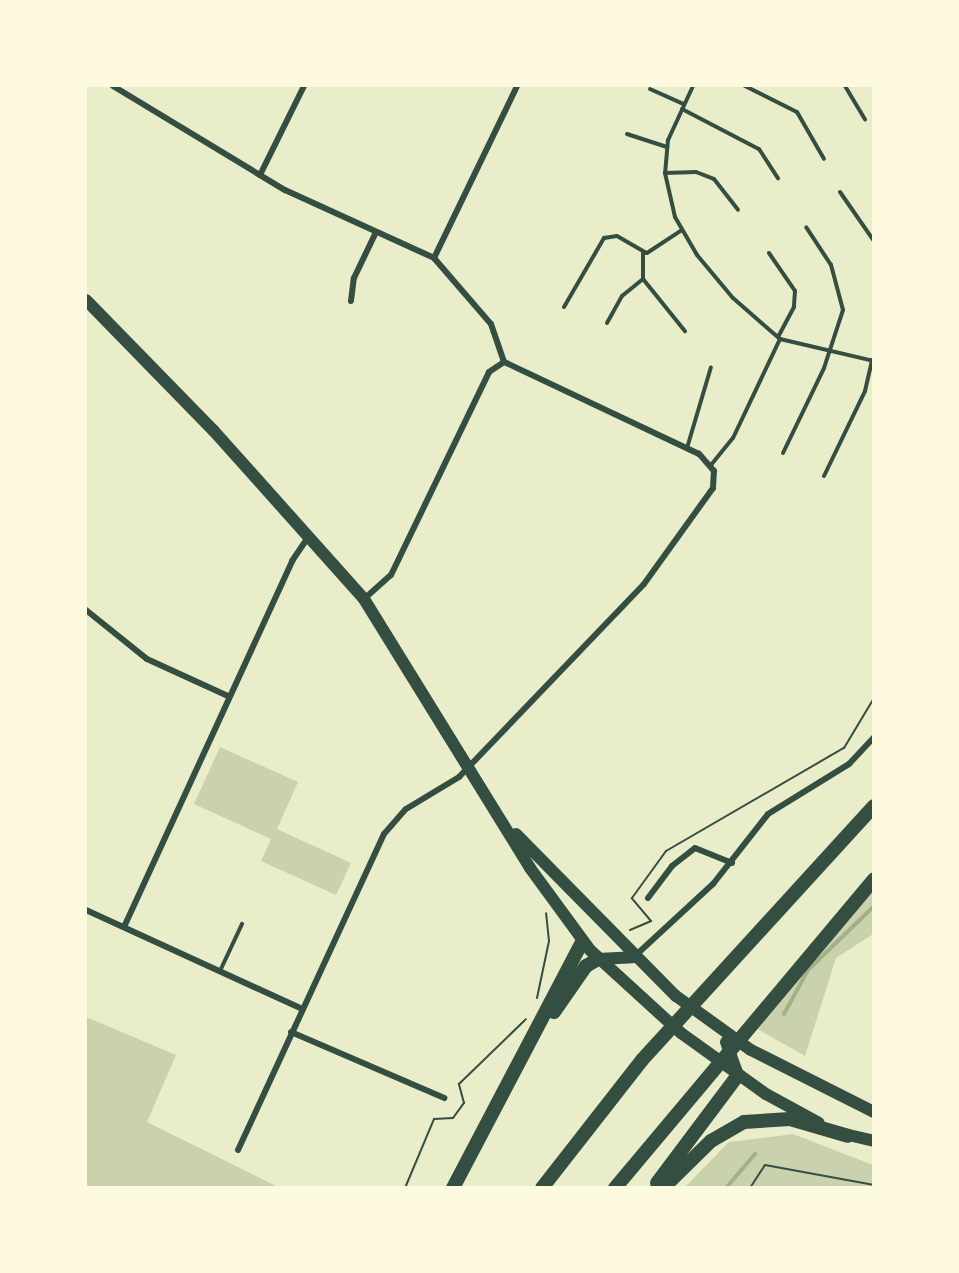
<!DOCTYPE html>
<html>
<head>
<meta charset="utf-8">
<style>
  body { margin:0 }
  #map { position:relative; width:959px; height:1273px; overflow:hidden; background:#e9edc9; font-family:Manrope,sans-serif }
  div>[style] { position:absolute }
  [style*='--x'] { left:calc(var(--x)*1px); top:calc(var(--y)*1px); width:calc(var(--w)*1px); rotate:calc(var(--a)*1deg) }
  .green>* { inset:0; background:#cad2ad }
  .stream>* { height:4px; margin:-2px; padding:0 2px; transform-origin:2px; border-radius:2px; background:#a3b18a }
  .path>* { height:2px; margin:-1px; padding:0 1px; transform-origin:1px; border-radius:1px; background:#344e41 }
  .service>* { height:4px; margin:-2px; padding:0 2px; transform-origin:2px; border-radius:2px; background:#344e41 }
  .minor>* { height:6px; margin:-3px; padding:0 3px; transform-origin:3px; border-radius:3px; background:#344e41 }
  .primary>* { height:12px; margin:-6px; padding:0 6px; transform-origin:6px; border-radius:6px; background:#344e41 }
  .motorway>* { height:14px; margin:-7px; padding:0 7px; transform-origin:7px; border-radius:7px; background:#344e41 }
  span { translate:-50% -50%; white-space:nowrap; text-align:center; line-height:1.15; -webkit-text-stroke:4.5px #fefae0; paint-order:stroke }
  .frame { position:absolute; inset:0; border:87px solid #fefae0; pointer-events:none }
</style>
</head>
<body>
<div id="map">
  <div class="green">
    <i style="clip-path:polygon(220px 747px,298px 782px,277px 829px,351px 863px,336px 895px,261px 861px,271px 839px,194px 804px)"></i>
    <i style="clip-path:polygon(873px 879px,873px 934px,836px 958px,805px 1056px,749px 1024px)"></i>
    <i style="clip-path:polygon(86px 1017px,176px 1055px,147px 1122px,278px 1187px,86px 1187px)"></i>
    <i style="clip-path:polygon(793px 1134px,873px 1165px,873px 1187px,684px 1188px,729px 1142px)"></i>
  </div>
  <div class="stream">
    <i style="--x:784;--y:1014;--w:50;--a:-61.4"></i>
    <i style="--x:808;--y:970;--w:92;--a:-44.1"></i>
    <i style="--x:726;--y:1188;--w:45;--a:-49.5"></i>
  </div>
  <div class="path">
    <i style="--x:630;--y:930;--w:23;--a:-23"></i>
    <i style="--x:651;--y:921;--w:30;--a:-130"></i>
    <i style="--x:632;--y:898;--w:58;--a:-54.1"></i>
    <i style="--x:666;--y:851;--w:206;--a:-30.1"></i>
    <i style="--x:844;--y:748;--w:58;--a:-59"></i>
    <i style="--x:537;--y:998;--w:58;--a:-78.1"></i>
    <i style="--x:549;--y:941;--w:28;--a:-96"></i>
    <i style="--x:405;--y:1188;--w:75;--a:-67.2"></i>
    <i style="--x:434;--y:1119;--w:19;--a:-3"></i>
    <i style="--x:453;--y:1118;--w:19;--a:-54"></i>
    <i style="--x:464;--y:1103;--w:20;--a:-105"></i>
    <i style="--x:459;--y:1084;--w:93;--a:-44.1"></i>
    <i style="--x:750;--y:1188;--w:27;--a:-57"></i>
    <i style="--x:765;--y:1165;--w:111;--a:10.4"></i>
  </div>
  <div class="service">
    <i style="--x:693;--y:86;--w:60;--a:114.8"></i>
    <i style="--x:668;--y:140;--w:33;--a:95"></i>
    <i style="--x:665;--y:173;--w:45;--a:77.2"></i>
    <i style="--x:675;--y:217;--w:44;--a:59.9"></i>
    <i style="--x:697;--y:255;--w:56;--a:50.1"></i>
    <i style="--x:733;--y:298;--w:62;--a:41.1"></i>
    <i style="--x:780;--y:339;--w:97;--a:13.2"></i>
    <i style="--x:745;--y:86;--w:58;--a:26.6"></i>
    <i style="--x:797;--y:112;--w:54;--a:60.1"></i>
    <i style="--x:845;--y:86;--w:39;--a:59"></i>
    <i style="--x:650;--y:89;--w:37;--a:24"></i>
    <i style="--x:682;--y:109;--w:87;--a:27.5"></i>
    <i style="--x:759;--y:149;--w:35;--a:57"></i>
    <i style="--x:627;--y:134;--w:42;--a:18"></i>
    <i style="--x:665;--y:173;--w:31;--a:-2"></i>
    <i style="--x:696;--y:172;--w:19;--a:21"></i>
    <i style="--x:714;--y:179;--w:39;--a:52"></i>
    <i style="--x:840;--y:192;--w:60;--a:55.2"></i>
    <i style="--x:643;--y:253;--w:26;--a:90"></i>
    <i style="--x:643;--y:279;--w:67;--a:51.1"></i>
    <i style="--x:769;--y:253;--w:46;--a:55.6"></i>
    <i style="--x:795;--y:291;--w:16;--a:94"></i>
    <i style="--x:794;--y:307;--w:34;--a:118"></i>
    <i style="--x:564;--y:307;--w:80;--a:-59.9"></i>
    <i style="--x:604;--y:238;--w:13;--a:-9"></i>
    <i style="--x:617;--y:236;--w:34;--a:30"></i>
    <i style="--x:647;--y:253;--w:42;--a:-33.3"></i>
    <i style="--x:607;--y:323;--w:31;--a:-61"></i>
    <i style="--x:622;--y:296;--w:27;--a:-39"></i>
    <i style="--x:687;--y:448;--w:84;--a:-73.5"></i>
    <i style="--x:783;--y:453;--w:94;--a:-64.2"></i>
    <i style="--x:824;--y:368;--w:61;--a:-71.9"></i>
    <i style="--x:843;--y:310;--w:47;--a:-104.9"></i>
    <i style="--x:831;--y:265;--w:45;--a:-123.3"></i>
    <i style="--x:711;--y:465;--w:35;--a:-51"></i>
    <i style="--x:733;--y:438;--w:110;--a:-64.6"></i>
    <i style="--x:824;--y:476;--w:94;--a:-64.2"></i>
    <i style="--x:865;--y:391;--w:32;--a:-77"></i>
    <i style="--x:220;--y:971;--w:52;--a:-64.9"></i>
  </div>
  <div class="minor">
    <i style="--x:113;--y:86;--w:201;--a:31.2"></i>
    <i style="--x:285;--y:190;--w:164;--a:24.5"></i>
    <i style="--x:434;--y:258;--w:87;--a:49.2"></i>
    <i style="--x:491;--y:324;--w:40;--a:71.1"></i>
    <i style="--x:260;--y:175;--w:99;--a:-63.7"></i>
    <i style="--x:434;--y:258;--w:191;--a:-64.2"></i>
    <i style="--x:351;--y:301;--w:23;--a:-83"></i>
    <i style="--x:354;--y:278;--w:51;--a:-64.4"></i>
    <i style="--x:364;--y:599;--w:36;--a:-42"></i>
    <i style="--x:391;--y:575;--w:225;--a:-64.2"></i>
    <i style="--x:489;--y:372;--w:18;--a:-34"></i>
    <i style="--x:86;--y:610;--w:78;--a:38.8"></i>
    <i style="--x:147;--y:659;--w:89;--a:24.6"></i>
    <i style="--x:648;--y:898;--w:40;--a:-53"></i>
    <i style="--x:672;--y:866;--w:29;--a:-38"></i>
    <i style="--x:695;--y:848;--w:40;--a:22"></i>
    <i style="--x:86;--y:910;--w:235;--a:24.6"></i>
    <i style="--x:124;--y:927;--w:403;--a:-65.3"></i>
    <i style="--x:292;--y:561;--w:29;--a:-56"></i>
    <i style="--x:636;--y:955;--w:105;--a:-42.7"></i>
    <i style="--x:713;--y:884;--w:89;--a:-51.8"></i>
    <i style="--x:768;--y:814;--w:95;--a:-31.7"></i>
    <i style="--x:849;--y:764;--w:37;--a:-47"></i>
    <i style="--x:291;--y:1032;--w:167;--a:23.3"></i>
    <i style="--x:238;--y:1150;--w:348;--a:-65.2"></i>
    <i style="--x:384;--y:834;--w:33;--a:-49"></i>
    <i style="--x:406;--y:809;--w:62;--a:-31.1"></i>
    <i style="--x:459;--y:777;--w:267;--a:-46.2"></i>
    <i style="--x:644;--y:584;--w:118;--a:-54.3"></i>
    <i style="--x:713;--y:488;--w:17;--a:-87"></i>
    <i style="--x:714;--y:471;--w:23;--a:-131"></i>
    <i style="--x:699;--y:454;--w:216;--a:-154.7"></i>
  </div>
  <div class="primary">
    <i style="--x:86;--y:300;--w:182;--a:45.7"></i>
    <i style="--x:213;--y:430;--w:227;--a:48.2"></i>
    <i style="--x:364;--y:599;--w:316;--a:58.3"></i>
    <i style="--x:530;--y:868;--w:102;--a:53.8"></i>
    <i style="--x:590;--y:950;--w:123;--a:42.4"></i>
    <i style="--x:681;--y:1033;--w:105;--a:35.7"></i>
    <i style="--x:766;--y:1094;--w:60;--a:28.7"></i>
    <i style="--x:516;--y:834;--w:228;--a:45.4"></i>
    <i style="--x:676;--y:996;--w:92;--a:35.8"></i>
    <i style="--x:751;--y:1050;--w:138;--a:26.8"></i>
    <i style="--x:598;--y:959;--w:35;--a:-3"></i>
    <i style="--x:726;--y:1042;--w:35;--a:70"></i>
    <i style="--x:840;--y:1133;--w:35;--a:13"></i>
  </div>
  <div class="motorway">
    <i style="--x:554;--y:1012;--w:56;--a:-55.2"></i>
    <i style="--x:586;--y:966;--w:14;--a:-30"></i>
    <i style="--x:657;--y:1183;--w:135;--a:-53.1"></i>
    <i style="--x:453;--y:1188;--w:278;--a:-62.3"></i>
    <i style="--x:542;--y:1188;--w:162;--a:-52"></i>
    <i style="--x:642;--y:1060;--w:344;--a:-47.6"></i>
    <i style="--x:615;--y:1188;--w:403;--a:-50"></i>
    <i style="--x:663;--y:1188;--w:67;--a:-44.4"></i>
    <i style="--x:711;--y:1141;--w:38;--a:-30"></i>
    <i style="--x:744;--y:1122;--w:46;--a:-3.7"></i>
    <i style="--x:790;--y:1119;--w:60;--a:16.3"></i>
  </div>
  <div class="frame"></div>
</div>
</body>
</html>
